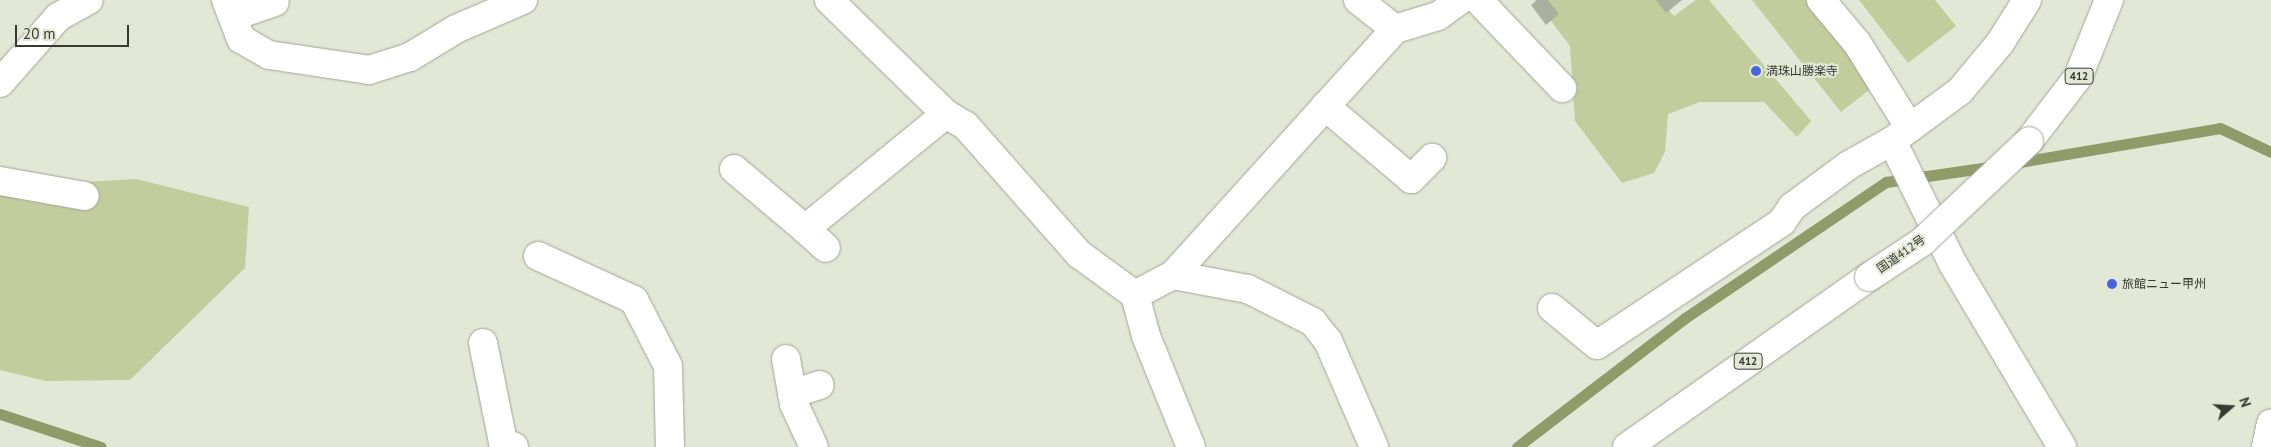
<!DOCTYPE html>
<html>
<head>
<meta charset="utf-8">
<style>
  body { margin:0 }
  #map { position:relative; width:2271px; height:447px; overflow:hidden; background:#e3e7d5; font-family:"PT Sans","Noto Sans JP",sans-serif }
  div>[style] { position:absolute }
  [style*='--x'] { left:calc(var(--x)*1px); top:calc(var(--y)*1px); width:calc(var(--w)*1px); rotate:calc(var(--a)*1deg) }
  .green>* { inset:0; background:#c2cc9c }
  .stream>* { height:11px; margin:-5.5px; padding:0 5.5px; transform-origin:5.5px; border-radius:5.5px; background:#909b6a }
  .building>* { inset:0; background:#abaf9e }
  .roads { filter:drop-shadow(0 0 1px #a2a695) drop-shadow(0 0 1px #a2a695) }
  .minor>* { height:28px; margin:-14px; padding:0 14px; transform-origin:14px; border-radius:14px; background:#fff }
  .highway>* { height:28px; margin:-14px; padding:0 14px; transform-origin:14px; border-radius:14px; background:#fff }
  .bridges { filter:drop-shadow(0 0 1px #a2a695) drop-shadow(0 0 1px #a2a695) }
  .highway-bridge>* { height:28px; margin:-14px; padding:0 14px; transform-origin:14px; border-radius:14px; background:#fff }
  .dots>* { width:14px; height:14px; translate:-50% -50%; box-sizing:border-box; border:2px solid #e3e7d5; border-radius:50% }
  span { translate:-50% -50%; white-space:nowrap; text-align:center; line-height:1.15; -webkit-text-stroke:4px #e3e7d5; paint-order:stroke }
  .shield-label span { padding:1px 4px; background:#e3e7d5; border:1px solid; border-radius:4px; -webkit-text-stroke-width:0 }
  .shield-label { font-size:11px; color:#383a32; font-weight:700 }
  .poi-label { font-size:12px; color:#383a32 }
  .left { translate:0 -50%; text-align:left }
  .street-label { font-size:12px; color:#383a32 }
  .north { position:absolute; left:2206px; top:382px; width:50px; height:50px; -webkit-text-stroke:4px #e3e7d5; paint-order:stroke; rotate:71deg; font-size:14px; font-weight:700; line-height:20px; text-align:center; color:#383a32 }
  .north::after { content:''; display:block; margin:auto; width:18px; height:22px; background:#383a32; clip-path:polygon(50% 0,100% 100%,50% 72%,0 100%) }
  .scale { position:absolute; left:15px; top:25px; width:114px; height:22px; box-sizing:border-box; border:2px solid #383a32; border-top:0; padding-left:6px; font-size:15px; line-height:18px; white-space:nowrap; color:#383a32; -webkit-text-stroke:4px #e3e7d5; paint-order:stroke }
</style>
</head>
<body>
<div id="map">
  <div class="green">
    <i style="clip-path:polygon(1535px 0,1660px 0,1674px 16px,1696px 0,1709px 0,1811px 121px,1797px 137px,1764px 102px,1700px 102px,1668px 114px,1665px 152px,1654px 173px,1622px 183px,1575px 121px,1570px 46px)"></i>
    <i style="clip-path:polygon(1752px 0,1829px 0,1888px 75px,1841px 112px)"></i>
    <i style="clip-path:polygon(1859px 0,1935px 0,1956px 26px,1908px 63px)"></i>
    <i style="clip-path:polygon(136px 179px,249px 207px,245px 268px,130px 380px,46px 381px,0 370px,0 187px)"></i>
  </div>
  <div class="stream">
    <i style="--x:2014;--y:163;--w:209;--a:-9.6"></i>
    <i style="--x:2220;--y:128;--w:56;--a:25.2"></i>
    <i style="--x:0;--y:414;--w:106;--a:18.1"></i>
    <i style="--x:1517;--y:447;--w:212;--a:-37.5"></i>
    <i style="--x:1685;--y:318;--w:243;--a:-34.1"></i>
    <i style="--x:1886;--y:182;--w:111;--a:-8.3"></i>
  </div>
  <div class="building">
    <i style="clip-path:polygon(1537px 0,1548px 0,1559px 14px,1546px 25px,1531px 5px)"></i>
    <i style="clip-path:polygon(1656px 0,1682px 0,1666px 13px)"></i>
  </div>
  <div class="roads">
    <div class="minor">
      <i style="--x:226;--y:0;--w:42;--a:69"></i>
      <i style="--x:241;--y:39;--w:32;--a:30"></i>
      <i style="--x:269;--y:55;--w:101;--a:8.5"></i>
      <i style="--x:369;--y:70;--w:43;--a:-17.6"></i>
      <i style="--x:410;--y:57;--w:54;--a:-31.3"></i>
      <i style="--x:456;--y:29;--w:73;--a:-23.4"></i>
      <i style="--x:829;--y:0;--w:163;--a:44.3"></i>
      <i style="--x:946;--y:114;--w:23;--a:31"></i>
      <i style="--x:966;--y:126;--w:171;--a:48.6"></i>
      <i style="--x:1079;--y:254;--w:69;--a:36.2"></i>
      <i style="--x:1358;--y:0;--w:47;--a:38.1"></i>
      <i style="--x:1478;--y:0;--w:122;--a:46.3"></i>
      <i style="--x:1821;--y:0;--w:56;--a:50.1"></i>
      <i style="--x:1857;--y:43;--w:100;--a:58.1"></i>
      <i style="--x:2027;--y:0;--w:51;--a:122.1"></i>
      <i style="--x:2000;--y:43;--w:62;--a:129.8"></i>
      <i style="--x:1960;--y:91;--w:84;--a:143.7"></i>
      <i style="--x:1892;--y:141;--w:137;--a:63.6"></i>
      <i style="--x:1953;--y:264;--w:213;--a:59.2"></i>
      <i style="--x:234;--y:16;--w:43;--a:-18.9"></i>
      <i style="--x:0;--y:83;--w:88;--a:-48.7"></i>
      <i style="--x:58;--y:17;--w:35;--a:-29"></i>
      <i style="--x:1325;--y:106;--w:113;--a:40.3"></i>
      <i style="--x:1411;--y:179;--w:30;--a:-45"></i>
      <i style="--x:734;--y:169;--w:93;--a:40.2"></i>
      <i style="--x:805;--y:229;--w:182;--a:-39.2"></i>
      <i style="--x:0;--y:181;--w:86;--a:10"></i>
      <i style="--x:805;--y:229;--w:28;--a:42"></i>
      <i style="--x:538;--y:256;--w:106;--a:24.6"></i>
      <i style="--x:634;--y:300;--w:74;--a:62.7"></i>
      <i style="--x:668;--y:366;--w:81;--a:88.6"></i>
      <i style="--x:1173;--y:275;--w:76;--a:10.6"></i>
      <i style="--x:1248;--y:289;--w:73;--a:26.9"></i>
      <i style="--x:1313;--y:322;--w:24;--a:52"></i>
      <i style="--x:1328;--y:341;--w:116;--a:66.5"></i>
      <i style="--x:1552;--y:308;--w:58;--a:39.4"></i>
      <i style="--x:1597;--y:345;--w:222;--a:-33.6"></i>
      <i style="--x:1782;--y:222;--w:18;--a:-56"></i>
      <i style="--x:1792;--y:207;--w:71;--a:-36.4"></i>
      <i style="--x:1849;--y:165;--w:49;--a:-29.2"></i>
      <i style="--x:483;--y:343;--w:101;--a:78.6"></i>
      <i style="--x:503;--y:442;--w:12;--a:24"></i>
      <i style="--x:786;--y:359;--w:46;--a:79.9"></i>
      <i style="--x:794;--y:404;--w:47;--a:65.1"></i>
      <i style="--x:792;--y:394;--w:29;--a:-18"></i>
      <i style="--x:1191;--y:447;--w:120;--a:-112.1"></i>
      <i style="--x:1146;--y:336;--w:42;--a:-105"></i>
      <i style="--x:1135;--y:295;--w:43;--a:-27.8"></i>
      <i style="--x:1173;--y:275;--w:331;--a:-47.9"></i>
      <i style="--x:1395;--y:29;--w:45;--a:-16.8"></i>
      <i style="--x:1438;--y:16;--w:27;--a:-36"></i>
      <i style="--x:2266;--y:447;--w:24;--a:-78"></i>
    </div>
    <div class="highway">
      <i style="--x:2029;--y:141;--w:81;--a:-52.6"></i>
      <i style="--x:2078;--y:77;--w:83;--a:-68.1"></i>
      <i style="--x:1627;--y:447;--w:296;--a:-35.1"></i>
    </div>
  </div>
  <div class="bridges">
    <div class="highway-bridge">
      <i style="--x:1869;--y:277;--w:64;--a:-33.4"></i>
      <i style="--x:1922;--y:242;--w:147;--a:-43.3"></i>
    </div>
  </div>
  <div class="dots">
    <i style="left:1756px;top:71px;background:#4566d9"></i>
    <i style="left:2112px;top:284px;background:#4566d9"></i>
  </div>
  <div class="shield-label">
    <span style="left:2079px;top:76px">412</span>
    <span style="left:1748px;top:361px">412</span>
  </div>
  <div class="poi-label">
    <span class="left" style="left:1766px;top:71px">満珠山勝楽寺</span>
    <span class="left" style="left:2122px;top:284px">旅館ニュー甲州</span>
  </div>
  <div class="street-label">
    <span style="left:1901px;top:254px;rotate:-35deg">国道412号</span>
  </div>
  <div class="north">N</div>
  <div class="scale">20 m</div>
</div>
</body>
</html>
